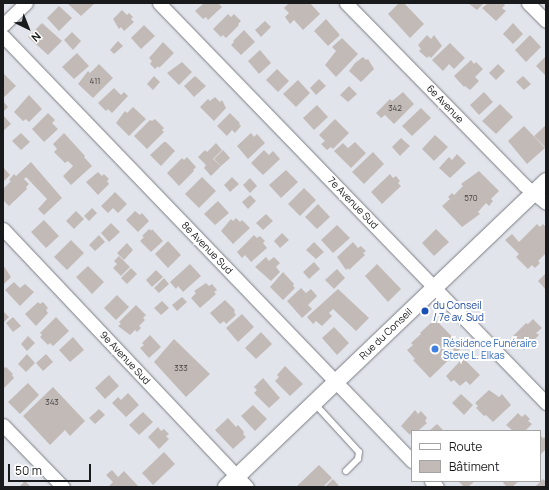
<!DOCTYPE html>
<html>
<head>
<meta charset="utf-8">
<style>
  body { margin:0 }
  #map { position:relative; width:549px; height:490px; overflow:hidden; background:#e2e4eb; font-family:Manrope,sans-serif }
  div>[style] { position:absolute }
  [style*='--x'] { left:calc(var(--x)*1px); top:calc(var(--y)*1px); width:calc(var(--w)*1px); rotate:calc(var(--a)*1deg) }
  .building>* { inset:0; background:#c2bab6 }
  .roads { filter:drop-shadow(0 0 1px #7a7c83) drop-shadow(0 0 1px #7a7c83) }
  .service>* { height:6px; margin:-3px; padding:0 3px; transform-origin:3px; border-radius:3px; background:#fff }
  .minor>* { height:13px; margin:-6.5px; padding:0 6.5px; transform-origin:6.5px; border-radius:6.5px; background:#fff }
  .tertiary>* { height:16px; margin:-8px; padding:0 8px; transform-origin:8px; border-radius:8px; background:#fff }
  .dots>* { width:11px; height:11px; translate:-50% -50%; box-sizing:border-box; border:2px solid #fff; border-radius:50% }
  span { translate:-50% -50%; white-space:nowrap; text-align:center; line-height:1.15; -webkit-text-stroke:4px #fff; paint-order:stroke }
  .number-label { font-size:8px; color:#434242 }
  .number-label span { -webkit-text-stroke-width:0 }
  .street-label { font-size:10px; color:#191a1c }
  .transit-label { font-size:10px; color:#164399 }
  .left { translate:0 -50%; text-align:left }
  .shop-label { font-size:10px; color:#366cbe }
  .frame { position:absolute; inset:0; border:4px solid #191a1c; pointer-events:none }
  .legend { position:absolute; left:411px; top:430px; width:130px; height:52px; box-sizing:border-box; background:#fff; border:1px solid #a3a3a4; margin:0; padding:5px 7px; list-style:none; font-size:12px; color:#191a1c }
  .legend li { display:flex; align-items:center; gap:8px; height:20px }
  .legend b { width:20px; border:1px solid #a3a3a4 }
  .north { position:absolute; left:8px; top:8px; width:40px; height:40px; -webkit-text-stroke:3px #fff; paint-order:stroke; rotate:137deg; font-size:11px; font-weight:700; line-height:16px; text-align:center; color:#191a1c }
  .north::after { content:''; display:block; margin:auto; width:14px; height:18px; background:#191a1c; clip-path:polygon(50% 0,100% 100%,50% 72%,0 100%) }
  .scale { position:absolute; left:8px; top:464px; width:83px; height:18px; box-sizing:border-box; border:2px solid #191a1c; border-top:0; padding-left:5px; font-size:12px; line-height:14px; white-space:nowrap; color:#191a1c; -webkit-text-stroke:3px #fff; paint-order:stroke }
</style>
</head>
<body>
<div id="map">
  <div class="building">
    <i style="clip-path:polygon(67px 3px,93px 3px,94px 4px,81px 16px)"></i>
    <i style="clip-path:polygon(204px 3px,218px 3px,222px 7px,208px 20px,206px 17px,203px 19px,195px 11px)"></i>
    <i style="clip-path:polygon(289px 3px,310px 3px,320px 14px,303px 30px,294px 20px,290px 24px,285px 17px,289px 13px,284px 8px)"></i>
    <i style="clip-path:polygon(399px 3px,404px 3px,424px 24px,410px 38px,388px 14px)"></i>
    <i style="clip-path:polygon(468px 3px,484px 3px,477px 10px)"></i>
    <i style="clip-path:polygon(488px 3px,503px 3px,505px 5px,502px 8px,506px 11px,496px 21px,482px 8px)"></i>
    <i style="clip-path:polygon(59px 6px,72px 18px,59px 31px,47px 18px)"></i>
    <i style="clip-path:polygon(122px 10px,127px 15px,129px 13px,133px 17px,131px 19px,134px 22px,124px 31px,121px 27px,119px 29px,113px 19px)"></i>
    <i style="clip-path:polygon(228px 14px,231px 17px,234px 14px,241px 21px,238px 24px,239px 25px,226px 38px,223px 35px,221px 37px,213px 29px)"></i>
    <i style="clip-path:polygon(326px 19px,340px 35px,328px 46px,314px 31px)"></i>
    <i style="clip-path:polygon(265px 21px,271px 27px,261px 37px,255px 30px)"></i>
    <i style="clip-path:polygon(42px 23px,62px 41px,48px 55px,28px 37px)"></i>
    <i style="clip-path:polygon(513px 23px,523px 34px,513px 44px,503px 34px)"></i>
    <i style="clip-path:polygon(144px 25px,155px 36px,141px 49px,131px 38px)"></i>
    <i style="clip-path:polygon(244px 30px,255px 42px,241px 55px,231px 45px,234px 42px,233px 41px)"></i>
    <i style="clip-path:polygon(72px 32px,81px 41px,73px 50px,64px 40px)"></i>
    <i style="clip-path:polygon(427px 35px,431px 39px,434px 35px,442px 46px,431px 58px,429px 56px,427px 58px,419px 51px,421px 49px,418px 45px)"></i>
    <i style="clip-path:polygon(530px 35px,541px 47px,526px 62px,515px 50px)"></i>
    <i style="clip-path:polygon(342px 38px,358px 54px,336px 77px,325px 65px,336px 51px,332px 47px)"></i>
    <i style="clip-path:polygon(118px 41px,123px 46px,114px 54px,110px 50px)"></i>
    <i style="clip-path:polygon(163px 42px,174px 53px,159px 68px,158px 66px,155px 69px,150px 64px,152px 61px,149px 58px)"></i>
    <i style="clip-path:polygon(450px 43px,465px 58px,454px 69px,449px 64px,443px 71px,432px 60px)"></i>
    <i style="clip-path:polygon(260px 50px,271px 63px,259px 74px,248px 61px)"></i>
    <i style="clip-path:polygon(77px 53px,89px 66px,74px 79px,62px 67px)"></i>
    <i style="clip-path:polygon(546px 56px,546px 76px,536px 66px)"></i>
    <i style="clip-path:polygon(363px 57px,366px 60px,368px 59px,374px 69px,361px 82px,349px 71px,355px 63px)"></i>
    <i style="clip-path:polygon(471px 60px,474px 64px,476px 62px,483px 69px,475px 77px,479px 81px,470px 90px,465px 86px,464px 87px,454px 76px)"></i>
    <i style="clip-path:polygon(182px 62px,192px 72px,179px 85px,167px 73px)"></i>
    <i style="clip-path:polygon(99px 64px,113px 78px,93px 98px,78px 84px,88px 71px,90px 73px)"></i>
    <i style="clip-path:polygon(498px 64px,505px 71px,496px 80px,489px 73px)"></i>
    <i style="clip-path:polygon(277px 69px,289px 81px,278px 92px,266px 80px)"></i>
    <i style="clip-path:polygon(3px 73px,16px 86px,3px 98px)"></i>
    <i style="clip-path:polygon(154px 76px,160px 82px,153px 90px,147px 84px)"></i>
    <i style="clip-path:polygon(195px 76px,206px 86px,194px 97px,184px 86px)"></i>
    <i style="clip-path:polygon(523px 76px,531px 84px,524px 90px,516px 82px)"></i>
    <i style="clip-path:polygon(319px 79px,326px 86px,316px 95px,310px 88px)"></i>
    <i style="clip-path:polygon(298px 80px,310px 93px,296px 107px,283px 94px)"></i>
    <i style="clip-path:polygon(349px 86px,357px 94px,348px 102px,340px 95px)"></i>
    <i style="clip-path:polygon(114px 88px,121px 95px,124px 92px,128px 96px,112px 113px,108px 109px,106px 111px,98px 103px)"></i>
    <i style="clip-path:polygon(403px 92px,414px 104px,394px 124px,385px 115px,381px 118px,376px 113px,390px 99px,392px 101px)"></i>
    <i style="clip-path:polygon(484px 92px,493px 102px,479px 115px,470px 105px)"></i>
    <i style="clip-path:polygon(29px 95px,42px 109px,29px 122px,26px 119px,23px 121px,14px 112px)"></i>
    <i style="clip-path:polygon(215px 97px,220px 102px,222px 100px,226px 108px,214px 121px,200px 107px,208px 99px,210px 101px)"></i>
    <i style="clip-path:polygon(3px 101px,8px 107px,3px 112px)"></i>
    <i style="clip-path:polygon(500px 104px,513px 117px,496px 134px,482px 121px)"></i>
    <i style="clip-path:polygon(317px 105px,328px 117px,314px 130px,303px 118px)"></i>
    <i style="clip-path:polygon(133px 107px,146px 119px,129px 136px,116px 123px,125px 111px,127px 113px)"></i>
    <i style="clip-path:polygon(421px 108px,431px 118px,412px 136px,402px 126px)"></i>
    <i style="clip-path:polygon(48px 113px,55px 120px,52px 123px,58px 129px,44px 142px,32px 129px)"></i>
    <i style="clip-path:polygon(230px 113px,240px 123px,239px 124px,241px 126px,235px 133px,232px 130px,227px 136px,217px 126px)"></i>
    <i style="clip-path:polygon(3px 115px,11px 124px,3px 131px)"></i>
    <i style="clip-path:polygon(155px 119px,164px 128px,162px 130px,164px 132px,147px 149px,134px 136px,150px 120px,152px 121px)"></i>
    <i style="clip-path:polygon(335px 119px,349px 133px,333px 149px,331px 147px,327px 150px,321px 144px,325px 141px,319px 135px)"></i>
    <i style="clip-path:polygon(546px 125px,546px 148px,534px 136px)"></i>
    <i style="clip-path:polygon(524px 126px,545px 148px,527px 164px,508px 141px)"></i>
    <i style="clip-path:polygon(21px 133px,30px 142px,21px 150px,12px 141px)"></i>
    <i style="clip-path:polygon(64px 133px,85px 156px,84px 157px,92px 166px,71px 185px,63px 176px,73px 166px,68px 161px,65px 163px,54px 152px,57px 149px,53px 144px)"></i>
    <i style="clip-path:polygon(251px 133px,254px 137px,257px 134px,265px 143px,248px 159px,237px 146px)"></i>
    <i style="clip-path:polygon(435px 135px,448px 147px,434px 161px,422px 149px)"></i>
    <i style="clip-path:polygon(401px 138px,410px 146px,400px 156px,392px 147px)"></i>
    <i style="clip-path:polygon(164px 142px,166px 142px,175px 151px,161px 166px,150px 155px)"></i>
    <i style="clip-path:polygon(355px 142px,366px 153px,351px 168px,334px 151px,343px 143px,348px 148px)"></i>
    <i style="clip-path:polygon(216px 143px,222px 150px,213px 159px,221px 166px,211px 176px,204px 168px,206px 165px,198px 157px,205px 150px,207px 152px)"></i>
    <i style="clip-path:polygon(223px 150px,230px 158px,221px 166px,214px 159px)"></i>
    <i style="clip-path:polygon(264px 150px,269px 155px,273px 151px,280px 159px,263px 175px,251px 163px)"></i>
    <i style="clip-path:polygon(373px 152px,384px 164px,364px 184px,352px 172px)"></i>
    <i style="clip-path:polygon(457px 154px,466px 163px,450px 178px,439px 168px,449px 157px,452px 160px)"></i>
    <i style="clip-path:polygon(187px 157px,196px 167px,193px 170px,194px 171px,179px 186px,167px 173px,182px 158px,184px 160px)"></i>
    <i style="clip-path:polygon(31px 162px,62px 198px,44px 215px,38px 209px,47px 199px,26px 177px,24px 179px,29px 184px,26px 187px,27px 189px,9px 206px,3px 200px,3px 189px,11px 181px,9px 180px,14px 174px,16px 176px)"></i>
    <i style="clip-path:polygon(3px 167px,10px 175px,3px 182px)"></i>
    <i style="clip-path:polygon(286px 170px,298px 182px,281px 198px,269px 185px)"></i>
    <i style="clip-path:polygon(479px 171px,499px 191px,491px 199px,493px 201px,489px 206px,486px 203px,478px 212px,480px 214px,462px 227px,442px 206px,450px 199px,448px 197px,452px 193px,454px 195px,463px 186px,461px 184px)"></i>
    <i style="clip-path:polygon(98px 172px,102px 176px,104px 174px,109px 179px,107px 181px,109px 184px,98px 195px,86px 182px)"></i>
    <i style="clip-path:polygon(390px 174px,393px 178px,396px 176px,400px 181px,398px 183px,401px 186px,382px 204px,371px 192px)"></i>
    <i style="clip-path:polygon(202px 177px,216px 191px,199px 208px,185px 194px)"></i>
    <i style="clip-path:polygon(232px 177px,239px 184px,230px 192px,224px 185px)"></i>
    <i style="clip-path:polygon(250px 178px,257px 186px,250px 193px,243px 185px)"></i>
    <i style="clip-path:polygon(304px 188px,316px 200px,300px 216px,288px 204px)"></i>
    <i style="clip-path:polygon(115px 192px,127px 204px,118px 213px,113px 208px,108px 213px,101px 206px)"></i>
    <i style="clip-path:polygon(250px 195px,256px 201px,248px 209px,242px 202px)"></i>
    <i style="clip-path:polygon(218px 201px,229px 213px,215px 225px,204px 214px)"></i>
    <i style="clip-path:polygon(318px 204px,330px 217px,317px 229px,305px 217px)"></i>
    <i style="clip-path:polygon(92px 208px,97px 213px,89px 221px,84px 216px)"></i>
    <i style="clip-path:polygon(76px 211px,84px 219px,74px 229px,66px 221px)"></i>
    <i style="clip-path:polygon(135px 211px,140px 215px,142px 213px,149px 221px,138px 232px,126px 220px)"></i>
    <i style="clip-path:polygon(266px 214px,273px 221px,263px 230px,256px 223px)"></i>
    <i style="clip-path:polygon(236px 218px,240px 222px,242px 220px,250px 228px,233px 244px,221px 231px,231px 219px,233px 221px)"></i>
    <i style="clip-path:polygon(44px 220px,59px 236px,46px 248px,31px 232px)"></i>
    <i style="clip-path:polygon(111px 223px,120px 232px,109px 242px,101px 233px)"></i>
    <i style="clip-path:polygon(537px 224px,540px 227px,543px 224px,546px 227px,546px 253px,538px 261px,540px 263px,535px 268px,532px 265px,528px 269px,516px 257px,519px 254px,505px 240px,512px 234px,519px 242px)"></i>
    <i style="clip-path:polygon(337px 225px,350px 238px,333px 253px,321px 240px)"></i>
    <i style="clip-path:polygon(149px 229px,151px 231px,152px 229px,163px 241px,151px 252px,140px 241px,144px 237px,142px 236px)"></i>
    <i style="clip-path:polygon(436px 229px,449px 242px,434px 256px,422px 243px)"></i>
    <i style="clip-path:polygon(282px 233px,289px 240px,280px 248px,274px 241px)"></i>
    <i style="clip-path:polygon(99px 235px,105px 242px,95px 251px,89px 245px)"></i>
    <i style="clip-path:polygon(254px 235px,257px 238px,260px 236px,265px 241px,263px 243px,267px 248px,251px 262px,245px 255px,242px 258px,237px 252px)"></i>
    <i style="clip-path:polygon(71px 240px,84px 253px,67px 270px,54px 257px)"></i>
    <i style="clip-path:polygon(168px 241px,181px 255px,168px 268px,155px 254px)"></i>
    <i style="clip-path:polygon(314px 242px,324px 252px,316px 259px,306px 250px)"></i>
    <i style="clip-path:polygon(353px 242px,358px 248px,361px 246px,366px 251px,363px 253px,365px 255px,349px 270px,348px 268px,346px 270px,337px 257px)"></i>
    <i style="clip-path:polygon(127px 243px,133px 250px,124px 260px,117px 253px)"></i>
    <i style="clip-path:polygon(119px 256px,130px 267px,121px 276px,113px 268px,117px 264px,114px 261px)"></i>
    <i style="clip-path:polygon(266px 257px,269px 261px,274px 257px,280px 263px,276px 267px,280px 272px,271px 281px,255px 267px)"></i>
    <i style="clip-path:polygon(314px 262px,320px 269px,309px 279px,303px 272px)"></i>
    <i style="clip-path:polygon(190px 264px,201px 276px,183px 292px,178px 286px,176px 289px,170px 282px)"></i>
    <i style="clip-path:polygon(377px 264px,401px 289px,388px 302px,365px 276px)"></i>
    <i style="clip-path:polygon(3px 265px,11px 277px,3px 285px)"></i>
    <i style="clip-path:polygon(88px 266px,104px 282px,92px 294px,76px 277px)"></i>
    <i style="clip-path:polygon(131px 268px,137px 274px,127px 284px,121px 278px)"></i>
    <i style="clip-path:polygon(337px 269px,345px 278px,334px 289px,325px 280px)"></i>
    <i style="clip-path:polygon(156px 270px,163px 277px,152px 287px,146px 280px)"></i>
    <i style="clip-path:polygon(283px 272px,294px 284px,293px 286px,295px 288px,283px 300px,270px 287px)"></i>
    <i style="clip-path:polygon(546px 273px,546px 290px,538px 281px)"></i>
    <i style="clip-path:polygon(164px 278px,169px 284px,159px 293px,154px 288px)"></i>
    <i style="clip-path:polygon(14px 282px,20px 288px,25px 284px,34px 292px,20px 306px,5px 290px)"></i>
    <i style="clip-path:polygon(206px 283px,209px 286px,212px 284px,217px 290px,214px 292px,216px 294px,200px 308px,191px 298px,196px 293px,194px 291px)"></i>
    <i style="clip-path:polygon(301px 288px,306px 293px,311px 289px,317px 296px,308px 305px,312px 309px,302px 318px,287px 301px)"></i>
    <i style="clip-path:polygon(338px 289px,369px 318px,356px 331px,333px 309px,329px 313px,332px 316px,322px 326px,316px 321px,313px 324px,307px 317px)"></i>
    <i style="clip-path:polygon(117px 295px,129px 307px,116px 320px,104px 308px)"></i>
    <i style="clip-path:polygon(182px 297px,187px 302px,177px 311px,172px 305px)"></i>
    <i style="clip-path:polygon(225px 300px,235px 310px,234px 312px,236px 315px,226px 324px,224px 321px,220px 324px,210px 313px)"></i>
    <i style="clip-path:polygon(162px 301px,169px 308px,161px 315px,154px 308px)"></i>
    <i style="clip-path:polygon(38px 302px,40px 304px,43px 302px,48px 308px,46px 310px,48px 313px,36px 326px,25px 314px)"></i>
    <i style="clip-path:polygon(136px 305px,146px 315px,143px 318px,145px 320px,139px 326px,141px 328px,137px 332px,135px 330px,130px 335px,118px 326px,121px 324px,119px 322px)"></i>
    <i style="clip-path:polygon(3px 311px,9px 317px,3px 323px)"></i>
    <i style="clip-path:polygon(242px 314px,254px 327px,238px 342px,226px 328px)"></i>
    <i style="clip-path:polygon(13px 317px,21px 326px,13px 332px,6px 323px)"></i>
    <i style="clip-path:polygon(56px 317px,69px 331px,53px 346px,50px 343px,48px 345px,40px 337px,42px 335px,40px 333px)"></i>
    <i style="clip-path:polygon(435px 319px,462px 347px,430px 378px,413px 360px,415px 359px,407px 350px,413px 345px,411px 343px,421px 334px,420px 333px)"></i>
    <i style="clip-path:polygon(533px 319px,542px 328px,536px 333px,539px 335px,524px 350px,512px 337px,526px 323px,528px 324px)"></i>
    <i style="clip-path:polygon(334px 327px,349px 343px,337px 355px,322px 338px)"></i>
    <i style="clip-path:polygon(261px 332px,272px 344px,256px 359px,245px 348px)"></i>
    <i style="clip-path:polygon(150px 335px,161px 347px,149px 358px,140px 348px,144px 345px,142px 343px)"></i>
    <i style="clip-path:polygon(28px 336px,35px 343px,27px 351px,21px 344px)"></i>
    <i style="clip-path:polygon(73px 337px,84px 350px,70px 362px,59px 350px)"></i>
    <i style="clip-path:polygon(174px 339px,210px 374px,186px 397px,154px 362px)"></i>
    <i style="clip-path:polygon(27px 354px,35px 363px,26px 372px,18px 364px)"></i>
    <i style="clip-path:polygon(46px 354px,53px 362px,43px 371px,36px 363px)"></i>
    <i style="clip-path:polygon(463px 358px,480px 375px,470px 385px,466px 381px,460px 386px,454px 380px,451px 382px,446px 376px)"></i>
    <i style="clip-path:polygon(3px 366px,5px 368px,6px 367px,13px 374px,12px 375px,14px 378px,3px 389px)"></i>
    <i style="clip-path:polygon(285px 366px,303px 384px,290px 396px,275px 381px,279px 377px,277px 375px)"></i>
    <i style="clip-path:polygon(109px 375px,119px 386px,105px 399px,95px 388px)"></i>
    <i style="clip-path:polygon(263px 378px,280px 398px,269px 408px,254px 393px,257px 390px,254px 387px)"></i>
    <i style="clip-path:polygon(28px 383px,39px 395px,20px 414px,8px 402px)"></i>
    <i style="clip-path:polygon(53px 387px,85px 421px,70px 436px,65px 430px,50px 445px,23px 416px)"></i>
    <i style="clip-path:polygon(489px 390px,499px 397px,502px 394px,511px 405px,493px 422px,486px 415px,484px 416px,476px 408px,478px 406px,475px 403px)"></i>
    <i style="clip-path:polygon(128px 393px,139px 405px,126px 417px,112px 403px,118px 397px,121px 400px)"></i>
    <i style="clip-path:polygon(461px 394px,473px 405px,464px 415px,452px 403px)"></i>
    <i style="clip-path:polygon(253px 405px,267px 419px,255px 431px,241px 416px)"></i>
    <i style="clip-path:polygon(99px 409px,105px 415px,95px 424px,89px 418px)"></i>
    <i style="clip-path:polygon(415px 410px,418px 414px,421px 411px,427px 418px,425px 421px,427px 423px,418px 431px,412px 431px,410px 435px,401px 426px)"></i>
    <i style="clip-path:polygon(143px 412px,153px 422px,139px 435px,129px 425px)"></i>
    <i style="clip-path:polygon(518px 413px,522px 417px,525px 414px,530px 419px,528px 421px,532px 424px,525px 431px,513px 431px,506px 425px)"></i>
    <i style="clip-path:polygon(228px 418px,236px 427px,238px 425px,244px 432px,243px 434px,246px 437px,233px 449px,215px 430px)"></i>
    <i style="clip-path:polygon(437px 424px,444px 431px,429px 431px)"></i>
    <i style="clip-path:polygon(158px 427px,161px 431px,164px 429px,169px 434px,166px 436px,169px 439px,159px 449px,148px 437px)"></i>
    <i style="clip-path:polygon(540px 435px,543px 438px,546px 437px,546px 449px,540px 455px)"></i>
    <i style="clip-path:polygon(164px 452px,175px 464px,153px 485px,142px 473px)"></i>
    <i style="clip-path:polygon(319px 465px,332px 478px,323px 487px,299px 487px,297px 486px)"></i>
    <i style="clip-path:polygon(112px 470px,118px 477px,124px 471px,139px 487px,108px 487px,113px 482px,106px 475px)"></i>
    <i style="clip-path:polygon(333px 479px,340px 487px,325px 487px)"></i>
    <i style="clip-path:polygon(543px 479px,546px 482px,546px 487px,535px 487px)"></i>
    <i style="clip-path:polygon(25px 481px,31px 487px,19px 487px)"></i>
    <i style="clip-path:polygon(458px 481px,475px 481px,468px 487px,464px 487px)"></i>
    <i style="clip-path:polygon(505px 481px,519px 481px,512px 487px,507px 487px,503px 483px)"></i>
  </div>
  <div class="roads">
    <div class="service">
      <i style="--x:315;--y:404;--w:65;--a:47.5"></i>
      <i style="--x:359;--y:452;--w:7;--a:98"></i>
      <i style="--x:358;--y:459;--w:17;--a:135"></i>
    </div>
    <div class="minor">
      <i style="--x:159;--y:3;--w:557;--a:45.95"></i>
      <i style="--x:346;--y:3;--w:255;--a:45.6"></i>
      <i style="--x:524;--y:185;--w:28;--a:39"></i>
      <i style="--x:528;--y:3;--w:25;--a:45"></i>
      <i style="--x:3;--y:25;--w:32;--a:-44"></i>
      <i style="--x:3;--y:36;--w:590;--a:46.1"></i>
      <i style="--x:3;--y:229;--w:355;--a:46.6"></i>
      <i style="--x:3;--y:425;--w:86;--a:45.9"></i>
      <i style="--x:431;--y:481;--w:8;--a:45"></i>
    </div>
    <div class="tertiary">
      <i style="--x:226;--y:487;--w:443;--a:-43.7"></i>
    </div>
  </div>
  <div class="dots">
    <i style="left:425px;top:311px;background:#1a4fb4"></i>
    <i style="left:435px;top:349px;background:#3f7fe0"></i>
  </div>
  <div class="number-label">
    <span style="left:95px;top:81px">411</span>
    <span style="left:395px;top:108px">342</span>
    <span style="left:471px;top:198px">570</span>
    <span style="left:181px;top:368px">333</span>
    <span style="left:52px;top:402px">343</span>
  </div>
  <div class="street-label">
    <span style="left:445px;top:104px;rotate:46deg">6e Avenue</span>
    <span style="left:353px;top:203px;rotate:46deg">7e Avenue Sud</span>
    <span style="left:207px;top:248px;rotate:46deg">8e Avenue Sud</span>
    <span style="left:386px;top:334px;rotate:-44deg">Rue du Conseil</span>
    <span style="left:125px;top:358px;rotate:47deg">9e Avenue Sud</span>
  </div>
  <div class="transit-label">
    <span class="left" style="left:433px;top:311px">du Conseil<br>/ 7e av. Sud</span>
  </div>
  <div class="shop-label">
    <span class="left" style="left:443px;top:349px">Résidence Funéraire<br>Steve L. Elkas</span>
  </div>
  <div class="frame"></div>
  <ul class="legend">
  <li><b style="height:5px;background:#fff"></b>Route</li>
  <li><b style="height:11px;background:#c2bab6"></b>Bâtiment</li>
  </ul>
  <div class="north">N</div>
  <div class="scale">50 m</div>
</div>
</body>
</html>
